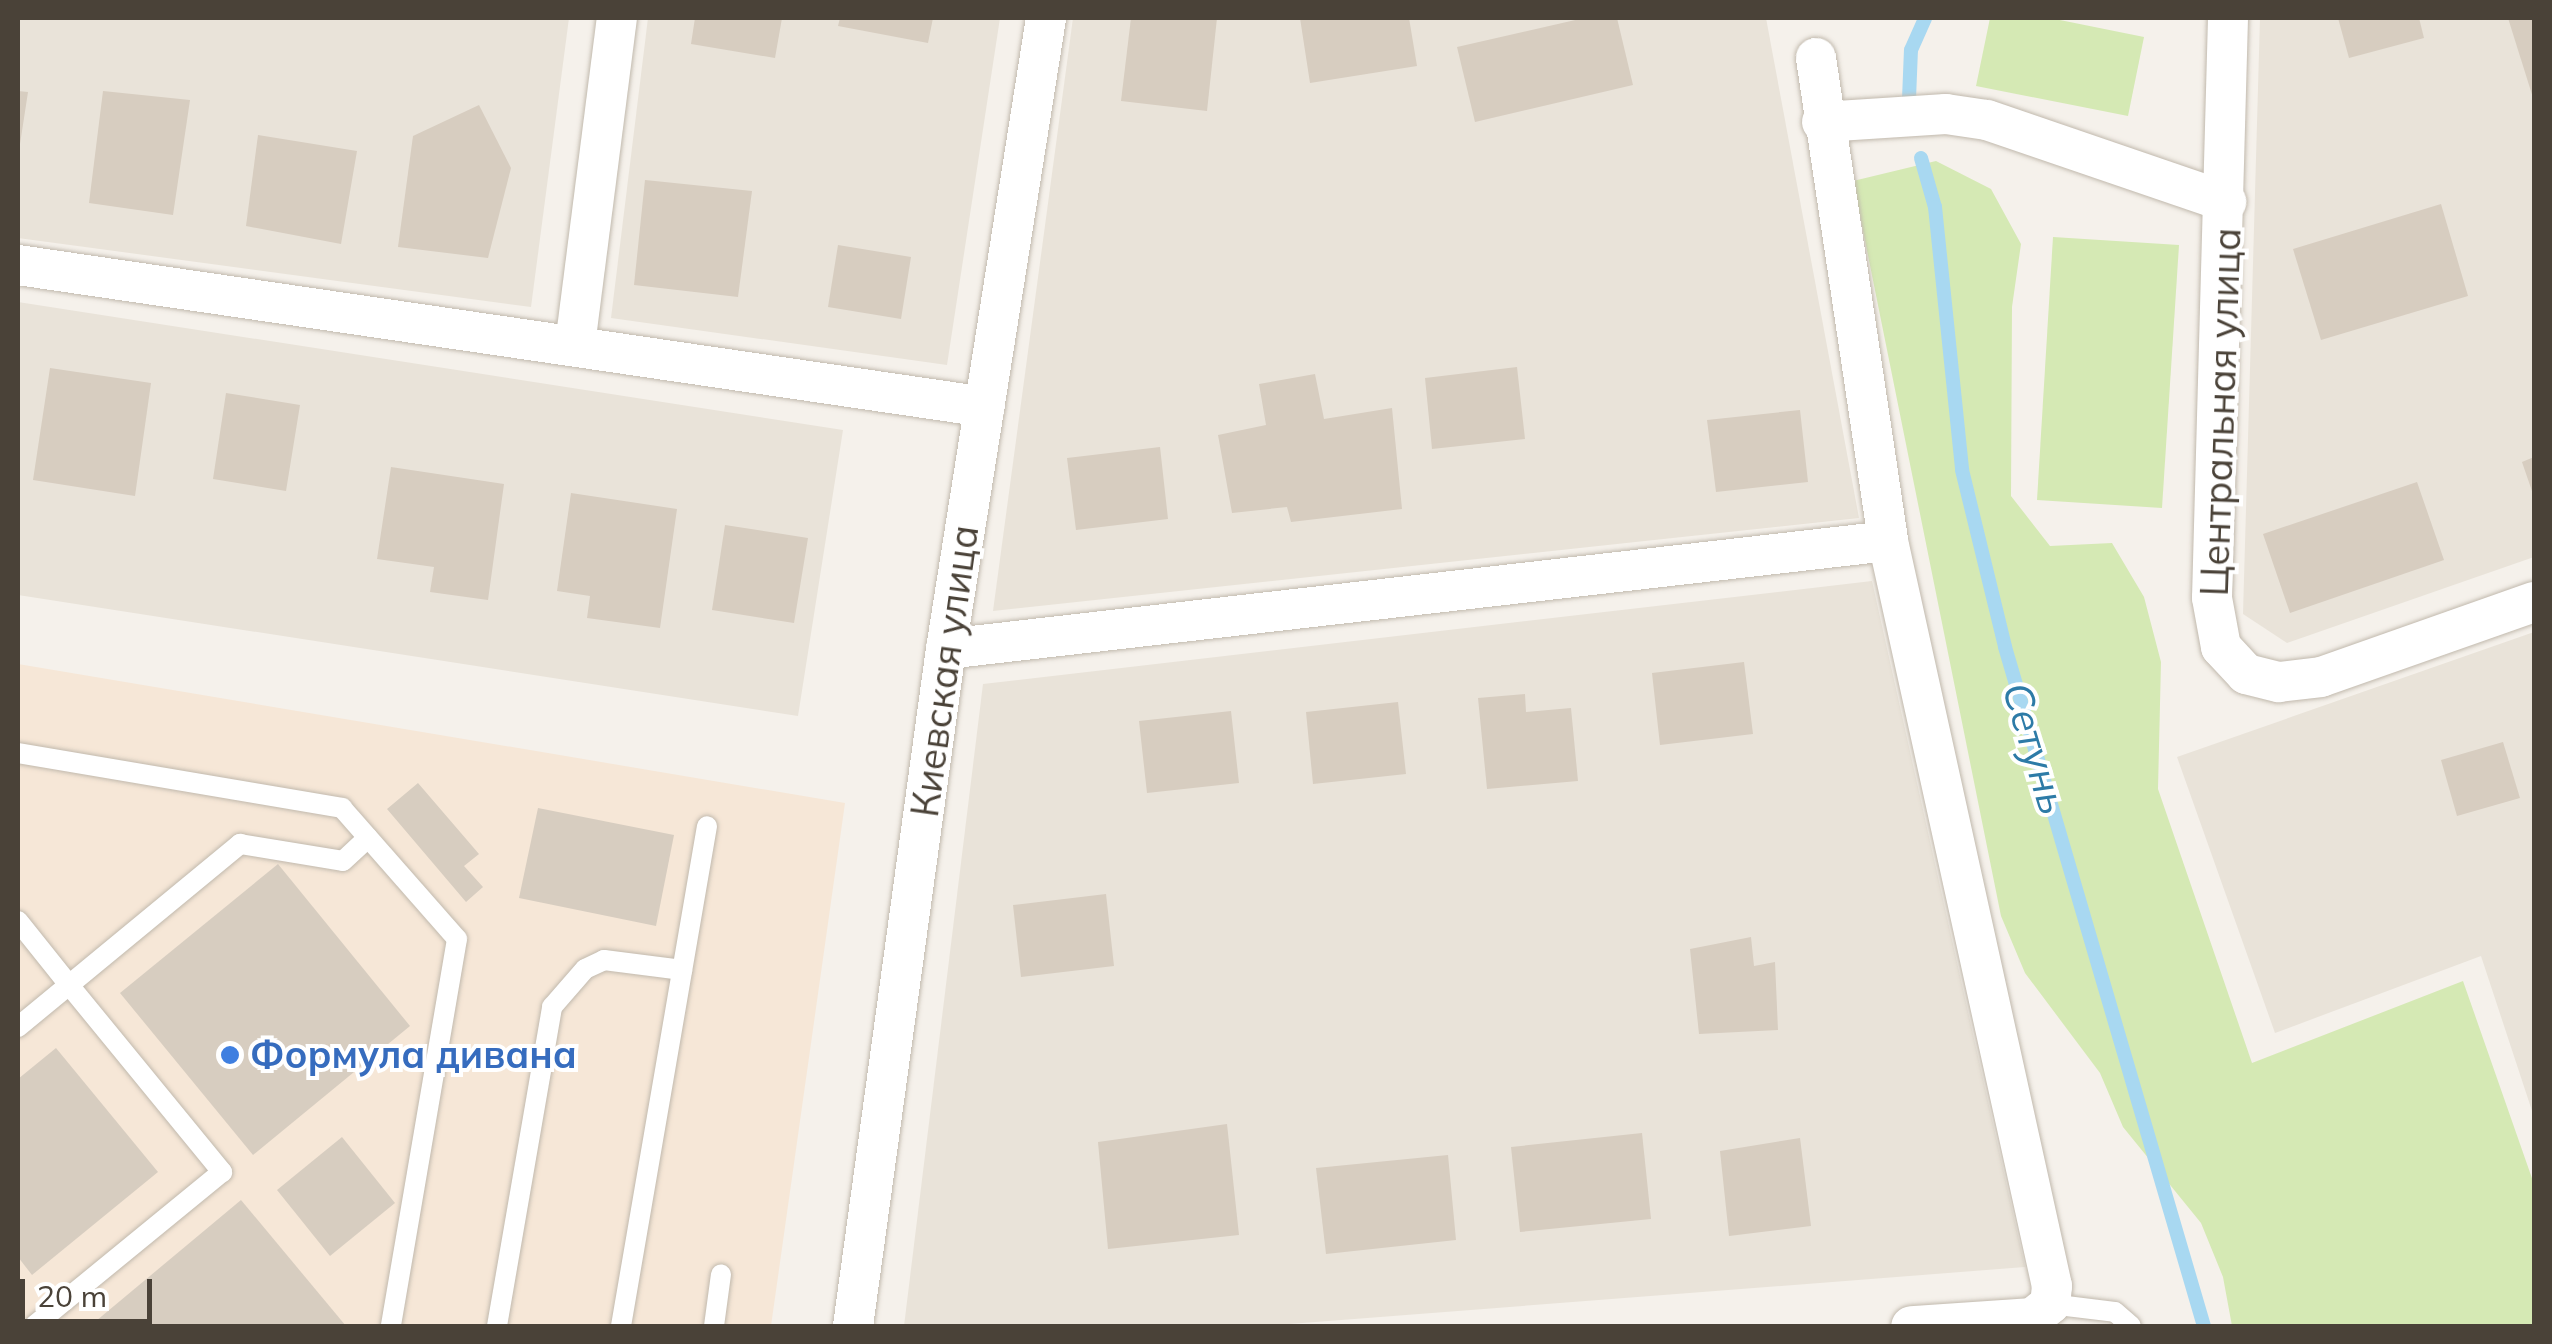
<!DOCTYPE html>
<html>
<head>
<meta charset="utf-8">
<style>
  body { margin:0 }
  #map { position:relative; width:2552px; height:1344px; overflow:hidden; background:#f5f1eb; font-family:Mulish,sans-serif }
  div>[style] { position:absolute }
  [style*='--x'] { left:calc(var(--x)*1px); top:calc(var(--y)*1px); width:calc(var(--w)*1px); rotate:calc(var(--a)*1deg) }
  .residential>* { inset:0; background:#e9e3d9 }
  .commercial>* { inset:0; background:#f6e7d7 }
  .green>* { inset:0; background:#d5e9b4 }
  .stream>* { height:14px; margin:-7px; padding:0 7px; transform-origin:7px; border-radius:7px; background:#a8d8f1 }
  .building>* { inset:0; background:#d7cdc0 }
  .roads { filter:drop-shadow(0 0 2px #c1b9ad) drop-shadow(0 0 2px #c1b9ad) }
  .service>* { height:20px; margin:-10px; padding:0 10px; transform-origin:10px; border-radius:10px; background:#fff }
  .minor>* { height:40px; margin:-20px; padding:0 20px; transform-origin:20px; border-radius:20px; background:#fff }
  .dots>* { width:28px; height:28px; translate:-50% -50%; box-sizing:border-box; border:5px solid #fff; border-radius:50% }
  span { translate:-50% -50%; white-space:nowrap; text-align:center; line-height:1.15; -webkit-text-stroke:8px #fff; paint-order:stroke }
  .street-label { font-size:38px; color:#4a4238 }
  .shop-label { font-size:38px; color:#366cbe; font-weight:700 }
  .left { translate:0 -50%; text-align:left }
  .water-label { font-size:40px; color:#2d7ba7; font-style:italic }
  .frame { position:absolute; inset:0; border:20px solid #4a4238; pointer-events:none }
  .scale { position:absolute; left:20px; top:1279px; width:132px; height:45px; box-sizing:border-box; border:5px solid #4a4238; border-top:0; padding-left:12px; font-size:30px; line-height:35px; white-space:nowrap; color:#4a4238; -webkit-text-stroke:8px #fff; paint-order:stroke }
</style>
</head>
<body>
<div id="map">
  <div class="residential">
    <i style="clip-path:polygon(18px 18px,569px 18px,531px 307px,18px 238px)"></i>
    <i style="clip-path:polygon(648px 18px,1000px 18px,947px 365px,611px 318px)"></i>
    <i style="clip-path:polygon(1073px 18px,1766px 18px,1859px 518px,993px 611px)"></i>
    <i style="clip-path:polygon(2260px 18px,2534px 18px,2534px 557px,2287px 643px,2243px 614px)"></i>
    <i style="clip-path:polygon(18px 302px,843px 430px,798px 716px,18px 595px)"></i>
    <i style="clip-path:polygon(1872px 581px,2025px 1267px,1264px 1326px,904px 1326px,983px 684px)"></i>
    <i style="clip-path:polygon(2534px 632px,2534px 1117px,2481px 956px,2275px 1033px,2177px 757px)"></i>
  </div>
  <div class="commercial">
    <i style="clip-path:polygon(18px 664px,845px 803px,771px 1326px,18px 1326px)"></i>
  </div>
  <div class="green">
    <i style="clip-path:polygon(1990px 18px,2050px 18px,2144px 37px,2128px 116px,1976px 86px)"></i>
    <i style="clip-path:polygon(1936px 161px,1991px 189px,2021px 244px,2012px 307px,2011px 496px,2050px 546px,2112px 543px,2144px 597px,2161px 662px,2158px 789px,2252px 1063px,2463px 981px,2534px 1184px,2534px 1326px,2232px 1326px,2223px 1277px,2201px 1223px,2123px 1127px,2100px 1073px,2025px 973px,2001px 916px,1853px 181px)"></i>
    <i style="clip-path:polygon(2053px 237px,2179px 245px,2162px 508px,2037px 500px)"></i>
  </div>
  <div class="stream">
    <i style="--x:1909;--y:99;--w:49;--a:-87.7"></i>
    <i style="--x:1911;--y:50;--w:35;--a:-66"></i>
    <i style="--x:1921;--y:158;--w:51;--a:74.1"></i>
    <i style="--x:1935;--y:207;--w:264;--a:84.1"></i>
    <i style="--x:1962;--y:470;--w:182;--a:76.3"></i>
    <i style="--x:2005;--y:647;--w:708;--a:73.67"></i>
  </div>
  <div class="building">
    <i style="clip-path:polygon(695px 18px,782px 18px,775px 58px,691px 44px)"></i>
    <i style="clip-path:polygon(840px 18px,933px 18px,928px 43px,838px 26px)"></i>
    <i style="clip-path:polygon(1131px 18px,1217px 18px,1207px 111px,1121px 101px)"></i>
    <i style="clip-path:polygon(1300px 18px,1409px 18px,1417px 66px,1310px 83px)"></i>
    <i style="clip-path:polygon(1584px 18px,1617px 18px,1633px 85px,1475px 122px,1457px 47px)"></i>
    <i style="clip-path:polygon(2338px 18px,2419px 18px,2424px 38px,2349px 58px)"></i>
    <i style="clip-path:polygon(2508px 18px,2534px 18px,2534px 101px)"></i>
    <i style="clip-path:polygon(18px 91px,28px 92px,20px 144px,18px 144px)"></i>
    <i style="clip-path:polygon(103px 91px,190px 100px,173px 215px,89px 203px)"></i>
    <i style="clip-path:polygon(479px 105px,511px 168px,488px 258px,398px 247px,413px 136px)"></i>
    <i style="clip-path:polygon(258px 135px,357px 151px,341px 244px,246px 226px)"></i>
    <i style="clip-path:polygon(645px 180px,752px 191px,738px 297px,634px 285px)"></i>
    <i style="clip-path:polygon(2441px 204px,2468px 296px,2321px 340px,2293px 249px)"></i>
    <i style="clip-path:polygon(838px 245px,911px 257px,901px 319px,828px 307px)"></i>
    <i style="clip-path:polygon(1517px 367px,1525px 439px,1432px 449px,1425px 378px)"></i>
    <i style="clip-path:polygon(50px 368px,151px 383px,135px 496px,33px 480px)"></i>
    <i style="clip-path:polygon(1315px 374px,1324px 419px,1392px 408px,1402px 509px,1291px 522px,1287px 507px,1232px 513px,1218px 435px,1266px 425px,1259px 384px)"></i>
    <i style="clip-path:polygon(226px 393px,300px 405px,286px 491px,213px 479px)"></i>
    <i style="clip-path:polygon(1800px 410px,1808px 482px,1716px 492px,1707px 420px)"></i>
    <i style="clip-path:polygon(1160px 447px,1168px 519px,1076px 530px,1067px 458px)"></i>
    <i style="clip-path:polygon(2534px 457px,2534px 497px,2522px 462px)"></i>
    <i style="clip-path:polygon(391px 467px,504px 484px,488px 600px,430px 592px,434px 567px,377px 559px)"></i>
    <i style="clip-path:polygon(2417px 482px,2444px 560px,2290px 613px,2263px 534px)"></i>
    <i style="clip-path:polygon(571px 493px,677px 509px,660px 628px,587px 618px,590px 596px,557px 591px)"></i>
    <i style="clip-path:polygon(725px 525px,808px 538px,794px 623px,712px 610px)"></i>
    <i style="clip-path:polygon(1744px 662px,1753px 734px,1660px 745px,1652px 673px)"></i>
    <i style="clip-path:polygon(1525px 694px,1526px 712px,1571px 708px,1578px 781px,1487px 789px,1478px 698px)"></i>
    <i style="clip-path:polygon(1398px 702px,1406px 774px,1313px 784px,1306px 712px)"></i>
    <i style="clip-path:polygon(1231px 711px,1239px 783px,1147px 793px,1139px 721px)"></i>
    <i style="clip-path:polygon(2503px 742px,2520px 798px,2457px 816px,2441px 760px)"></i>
    <i style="clip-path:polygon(418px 783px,479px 854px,464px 866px,483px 887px,466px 902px,387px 809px)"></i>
    <i style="clip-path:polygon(538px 808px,674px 835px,656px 926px,519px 898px)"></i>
    <i style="clip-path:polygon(278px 864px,410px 1026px,253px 1155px,120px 993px)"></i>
    <i style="clip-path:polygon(1106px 894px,1114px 966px,1021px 977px,1013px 905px)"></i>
    <i style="clip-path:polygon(1751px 937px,1754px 966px,1775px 962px,1778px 1030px,1699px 1034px,1690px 949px)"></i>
    <i style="clip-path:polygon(56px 1048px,158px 1172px,32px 1275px,18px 1257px,18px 1079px)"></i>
    <i style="clip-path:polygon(1227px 1124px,1239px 1235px,1108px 1249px,1098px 1142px)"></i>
    <i style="clip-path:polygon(1642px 1133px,1651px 1219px,1520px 1232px,1511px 1147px)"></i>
    <i style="clip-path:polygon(342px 1137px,395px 1203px,330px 1256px,277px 1190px)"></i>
    <i style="clip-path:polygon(1800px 1138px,1811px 1226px,1729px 1236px,1720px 1151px)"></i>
    <i style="clip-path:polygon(1448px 1155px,1456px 1240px,1326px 1254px,1316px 1168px)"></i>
    <i style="clip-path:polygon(241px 1200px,346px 1326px,90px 1326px)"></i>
  </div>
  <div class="roads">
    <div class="service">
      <i style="--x:18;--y:753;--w:329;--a:9.6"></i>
      <i style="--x:342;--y:808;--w:174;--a:48.7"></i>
      <i style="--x:457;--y:939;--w:393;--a:99.7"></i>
      <i style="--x:18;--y:921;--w:82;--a:51.4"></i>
      <i style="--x:69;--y:985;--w:222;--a:-39.5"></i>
      <i style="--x:240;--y:844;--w:104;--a:9.4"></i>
      <i style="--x:343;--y:861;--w:34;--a:-43"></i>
      <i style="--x:18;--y:1027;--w:66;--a:-39.5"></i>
      <i style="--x:69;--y:985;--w:242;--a:50.7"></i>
      <i style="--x:222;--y:1172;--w:242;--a:140.7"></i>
      <i style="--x:2050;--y:1304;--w:65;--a:7"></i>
      <i style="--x:2115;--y:1312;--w:21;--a:41"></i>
      <i style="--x:497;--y:1326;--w:324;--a:-80.2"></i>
      <i style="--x:552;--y:1007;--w:50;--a:-49"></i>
      <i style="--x:585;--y:969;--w:21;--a:-25"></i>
      <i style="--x:604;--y:960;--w:79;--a:7.3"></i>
      <i style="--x:621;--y:1326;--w:507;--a:-80.24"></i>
      <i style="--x:714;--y:1326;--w:52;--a:-82.3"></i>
    </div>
    <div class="minor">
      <i style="--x:2228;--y:18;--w:580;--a:91.58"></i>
      <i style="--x:2212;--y:598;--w:50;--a:79.6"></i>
      <i style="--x:2221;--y:647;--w:37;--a:47"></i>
      <i style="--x:2246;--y:674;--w:34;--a:14"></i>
      <i style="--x:2279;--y:682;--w:42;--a:-6.8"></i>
      <i style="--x:2321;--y:677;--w:226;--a:-19.4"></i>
      <i style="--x:1816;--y:58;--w:488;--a:81.5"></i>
      <i style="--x:1888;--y:541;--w:763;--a:77.59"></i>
      <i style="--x:2052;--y:1286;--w:18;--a:96"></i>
      <i style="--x:2050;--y:1304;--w:22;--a:141"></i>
      <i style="--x:2033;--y:1318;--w:122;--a:176.2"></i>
      <i style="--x:1822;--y:122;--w:124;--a:-3.7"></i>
      <i style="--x:1946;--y:114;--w:41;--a:8.3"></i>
      <i style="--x:1987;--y:120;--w:253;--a:18.9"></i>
      <i style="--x:18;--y:265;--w:977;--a:8.35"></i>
      <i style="--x:575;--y:345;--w:330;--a:-82.7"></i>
      <i style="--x:946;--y:649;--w:948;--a:-6.54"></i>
      <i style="--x:853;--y:1326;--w:683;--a:-82.18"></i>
      <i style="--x:946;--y:649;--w:639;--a:-80.99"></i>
    </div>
  </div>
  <div class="dots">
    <i style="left:230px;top:1055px;background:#3f7fe0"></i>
  </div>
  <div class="street-label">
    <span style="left:2221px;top:412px;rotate:-88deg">Центральная улица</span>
    <span style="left:945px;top:671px;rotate:-82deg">Киевская улица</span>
  </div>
  <div class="shop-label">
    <span class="left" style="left:250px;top:1055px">Формула дивана</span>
  </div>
  <div class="water-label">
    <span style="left:2036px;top:748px;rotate:73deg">Сетунь</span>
  </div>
  <div class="frame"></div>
  <div class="scale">20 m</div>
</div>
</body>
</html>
